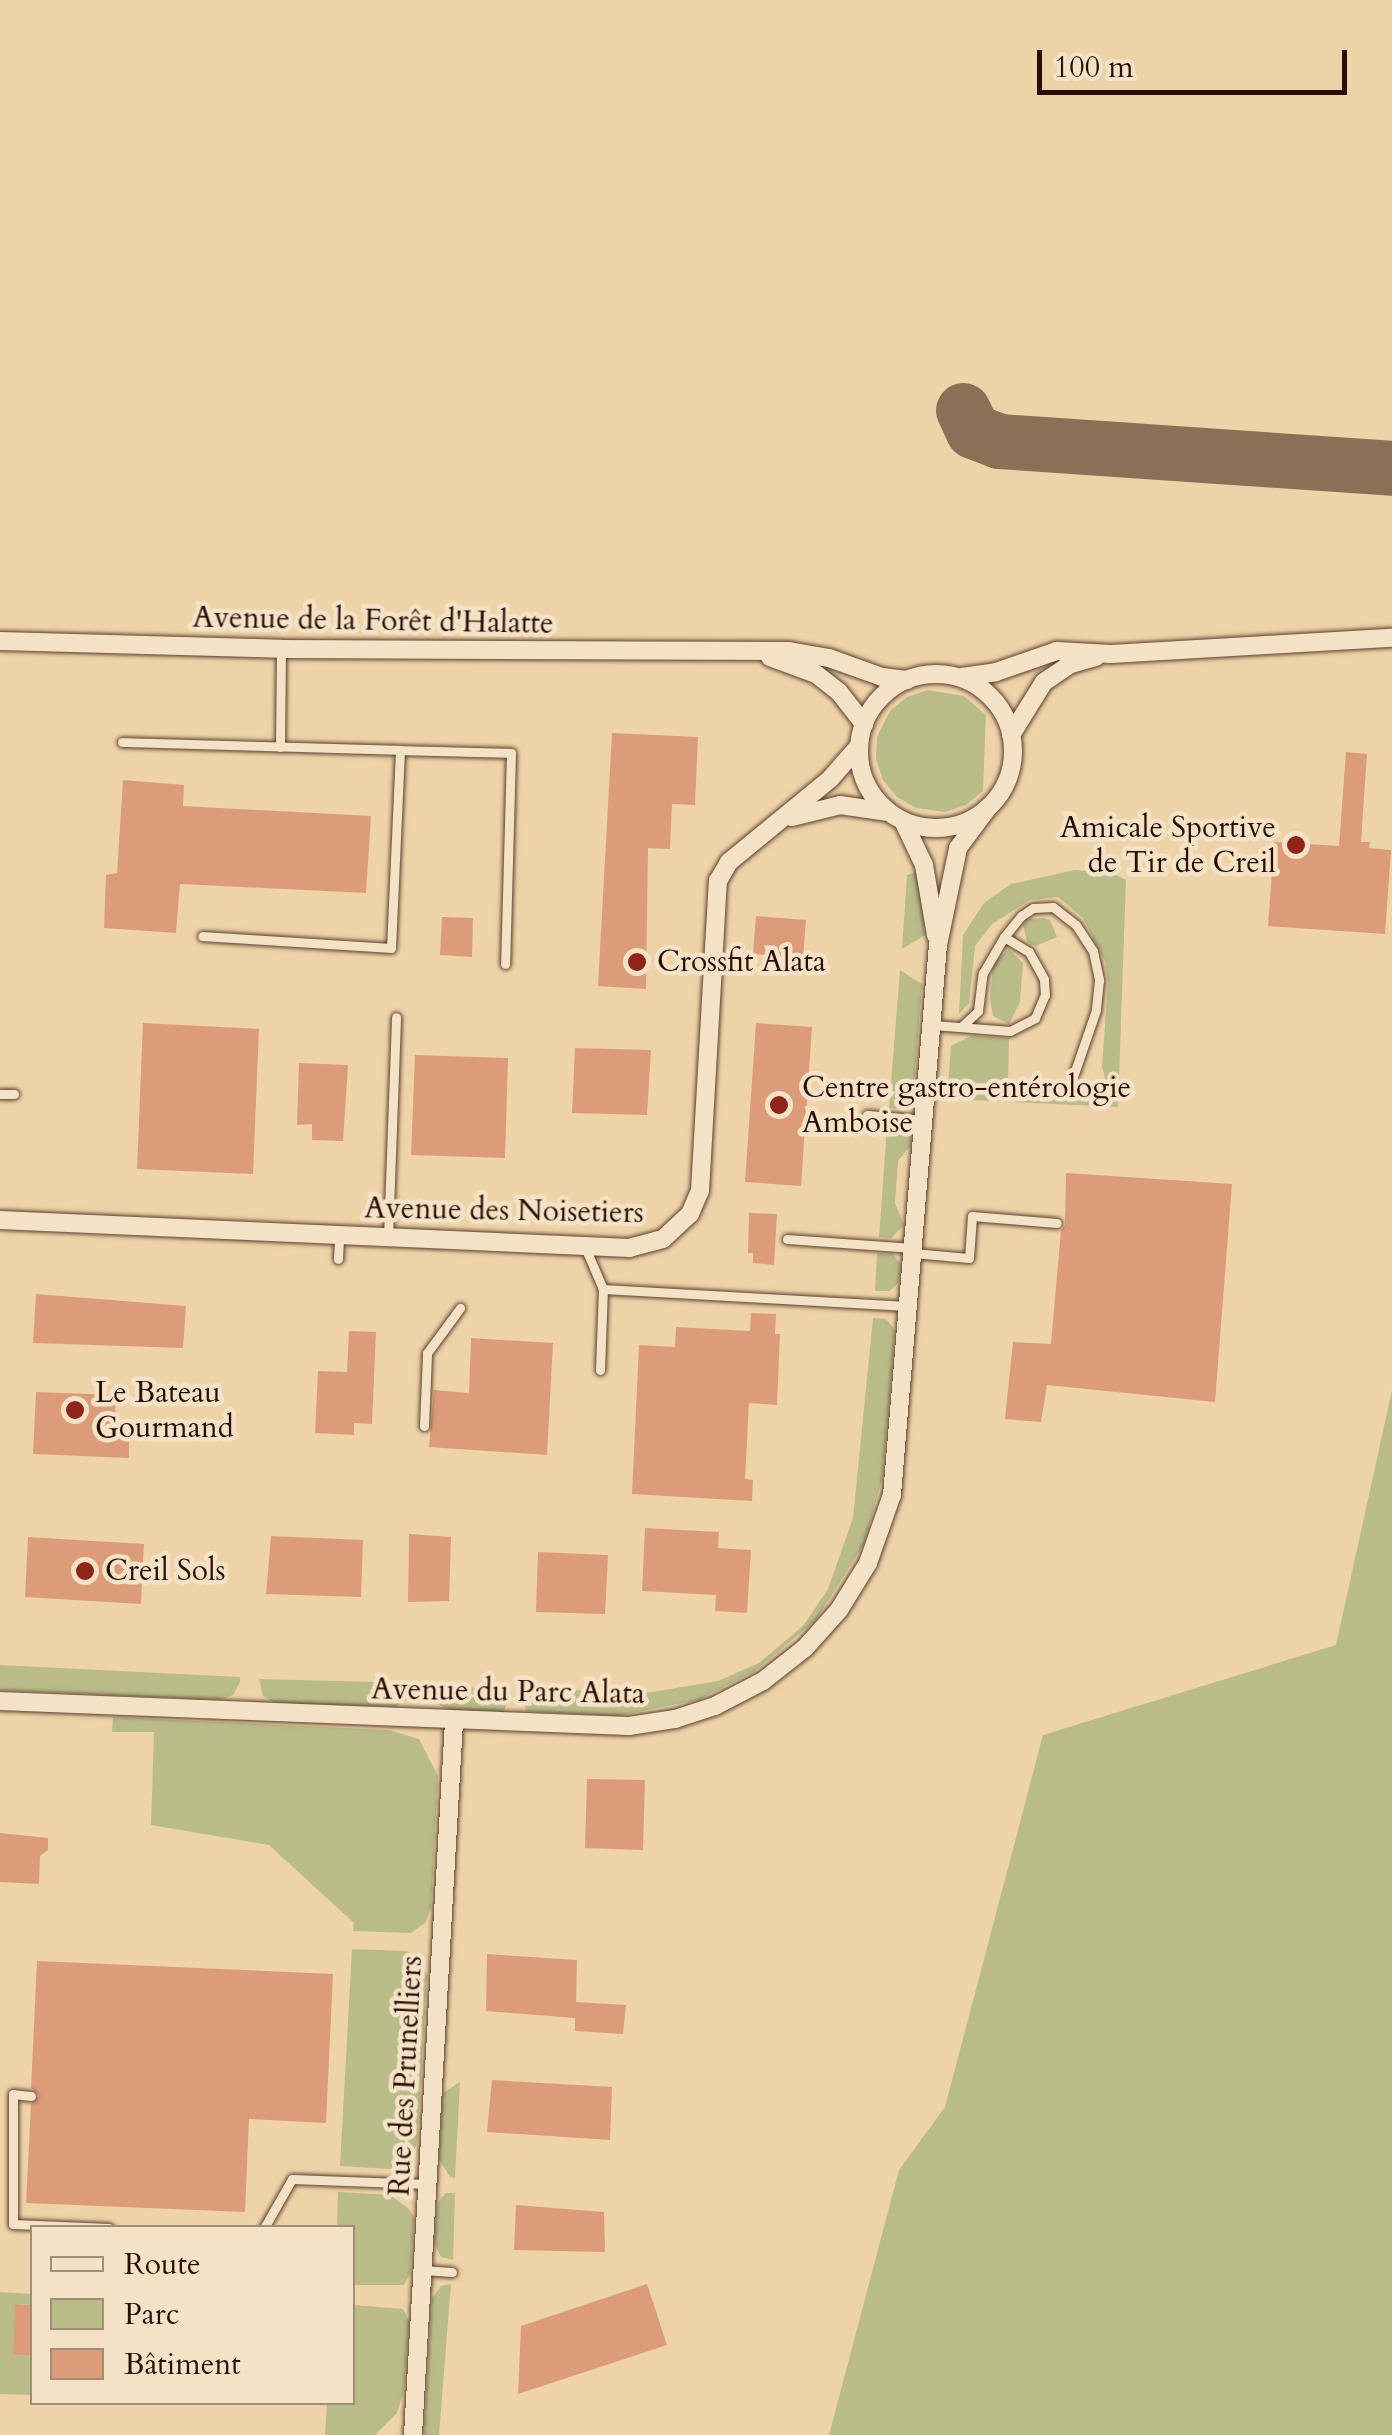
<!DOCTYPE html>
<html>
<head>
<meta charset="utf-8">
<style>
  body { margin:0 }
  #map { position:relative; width:1392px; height:2435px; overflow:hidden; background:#eed3a8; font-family:Cardo,serif }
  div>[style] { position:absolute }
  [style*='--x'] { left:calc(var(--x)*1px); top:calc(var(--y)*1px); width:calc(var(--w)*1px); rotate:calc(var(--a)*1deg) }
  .green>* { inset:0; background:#b9bc88 }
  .taxiway>* { height:55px; margin:-27.5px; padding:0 27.5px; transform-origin:27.5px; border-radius:27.5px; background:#8b7057 }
  .building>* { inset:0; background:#dd9c79 }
  .roads { filter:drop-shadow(0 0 2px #5a3f2e) drop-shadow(0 0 2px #5a3f2e) }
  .lane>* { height:9px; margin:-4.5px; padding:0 4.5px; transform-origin:4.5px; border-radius:4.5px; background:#f4e2c6 }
  .street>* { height:18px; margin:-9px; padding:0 9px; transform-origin:9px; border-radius:9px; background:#f4e2c6 }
  .street>.ring { margin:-9px; padding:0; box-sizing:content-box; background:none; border:18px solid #f4e2c6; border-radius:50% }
  .dots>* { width:28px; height:28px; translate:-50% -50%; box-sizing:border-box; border:5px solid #f4e2c6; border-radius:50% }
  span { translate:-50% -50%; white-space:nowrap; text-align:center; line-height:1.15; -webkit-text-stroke:9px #f4e2c6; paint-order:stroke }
  .street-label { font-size:30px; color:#280e06 }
  .poi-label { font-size:30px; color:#280e06 }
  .right { translate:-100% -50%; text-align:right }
  .left { translate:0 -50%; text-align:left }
  .legend { position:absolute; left:30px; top:2225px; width:325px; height:180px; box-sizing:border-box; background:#f4e2c6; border:2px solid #a28d79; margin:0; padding:12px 18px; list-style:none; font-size:30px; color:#280e06 }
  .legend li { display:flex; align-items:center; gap:20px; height:50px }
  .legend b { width:50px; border:2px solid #a28d79 }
  .scale { position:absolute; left:1037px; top:50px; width:310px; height:45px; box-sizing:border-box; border:5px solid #280e06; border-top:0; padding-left:12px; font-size:30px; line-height:35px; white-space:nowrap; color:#280e06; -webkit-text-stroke:8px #f4e2c6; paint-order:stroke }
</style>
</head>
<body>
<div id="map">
  <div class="green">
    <i style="clip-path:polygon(928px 690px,964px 696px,986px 715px,983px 791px,966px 805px,945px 812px,916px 808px,897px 797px,883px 780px,876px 759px,877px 737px,890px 711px,907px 697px)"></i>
    <i style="clip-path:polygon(1075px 870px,1112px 873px,1126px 880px,1118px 1107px,947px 1099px,951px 1046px,971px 1036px,1009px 1038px,1008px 1083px,1079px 1086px,1104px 1101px,1111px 1098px,1102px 1067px,1108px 982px,1105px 961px,1083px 918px,1058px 897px,1030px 900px,992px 924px,975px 946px,969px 1003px,959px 1014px,963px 935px,984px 903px,1011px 884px)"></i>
    <i style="clip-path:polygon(918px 872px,925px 935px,902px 949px,907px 875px)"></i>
    <i style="clip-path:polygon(1043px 918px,1050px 920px,1057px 937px,1036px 946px,1027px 942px,1023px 924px,1029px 919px)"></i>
    <i style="clip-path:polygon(1009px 949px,1023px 963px,1020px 1002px,1009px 1024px,993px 1016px,990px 998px,993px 964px)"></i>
    <i style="clip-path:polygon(900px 970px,922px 984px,913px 1097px,899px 1109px,889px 1108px)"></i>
    <i style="clip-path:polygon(887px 1127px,904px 1130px,911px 1137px,911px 1145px,898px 1161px,895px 1203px,904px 1225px,891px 1238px,879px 1237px)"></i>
    <i style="clip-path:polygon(877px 1253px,893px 1254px,901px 1265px,898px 1283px,890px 1291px,875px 1291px)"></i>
    <i style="clip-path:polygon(873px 1318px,886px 1319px,895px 1330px,882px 1479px,864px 1544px,816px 1620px,755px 1671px,698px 1700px,617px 1716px,526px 1711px,522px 1688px,646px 1693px,718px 1681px,759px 1663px,803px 1626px,828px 1589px,853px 1518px)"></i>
    <i style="clip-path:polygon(1392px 1390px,1392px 2435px,829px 2435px,899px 2170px,945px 2107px,1043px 1735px,1336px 1645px)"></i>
    <i style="clip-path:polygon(0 1665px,240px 1677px,240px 1682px,233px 1695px,220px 1700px,0 1690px)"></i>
    <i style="clip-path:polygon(259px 1679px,416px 1683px,407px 1700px,395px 1707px,275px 1703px,263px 1696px)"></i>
    <i style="clip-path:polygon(432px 1686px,509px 1689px,508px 1701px,503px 1712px,449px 1710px,439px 1705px)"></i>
    <i style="clip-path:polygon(113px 1717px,389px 1730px,419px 1739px,438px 1776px,431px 1907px,426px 1922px,411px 1933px,353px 1931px,354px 1923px,269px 1845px,151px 1825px,154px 1732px,112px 1732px)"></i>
    <i style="clip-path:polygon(352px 1949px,407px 1951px,421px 1961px,427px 1976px,417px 2144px,408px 2159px,390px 2169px,340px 2166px)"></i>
    <i style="clip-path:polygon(460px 2082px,455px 2178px,450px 2177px,439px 2159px,443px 2093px)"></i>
    <i style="clip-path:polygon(338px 2192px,390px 2195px,409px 2209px,414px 2217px,410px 2274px,404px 2285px,353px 2285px,352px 2228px,337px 2227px)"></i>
    <i style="clip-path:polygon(446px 2193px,455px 2193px,453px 2260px,441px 2257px,434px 2242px,438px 2202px)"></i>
    <i style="clip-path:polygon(451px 2284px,439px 2435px,424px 2435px,432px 2298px,441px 2286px)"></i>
    <i style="clip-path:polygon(0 2292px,32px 2294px,32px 2305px,16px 2304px,13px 2355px,32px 2356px,32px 2395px,0 2394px)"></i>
    <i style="clip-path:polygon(353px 2305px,403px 2309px,409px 2321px,404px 2390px,397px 2413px,375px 2435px,325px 2435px,327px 2403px,352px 2402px)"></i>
  </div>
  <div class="taxiway">
    <i style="--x:963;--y:410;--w:23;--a:65"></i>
    <i style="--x:973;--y:431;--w:28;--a:21"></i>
    <i style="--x:999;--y:441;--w:394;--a:3.9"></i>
  </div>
  <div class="building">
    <i style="clip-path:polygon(612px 733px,698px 737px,695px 805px,672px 804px,670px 849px,648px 848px,646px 989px,598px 986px)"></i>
    <i style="clip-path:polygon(1346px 752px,1367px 754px,1361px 842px,1370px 842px,1369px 848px,1391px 850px,1385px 934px,1268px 926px,1274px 842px,1339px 846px)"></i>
    <i style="clip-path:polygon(123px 780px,184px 785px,183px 806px,371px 816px,366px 893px,180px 884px,176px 933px,104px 928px,106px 875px,117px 873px)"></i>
    <i style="clip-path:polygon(756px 916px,806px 920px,803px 958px,753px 954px)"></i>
    <i style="clip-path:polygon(442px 917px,473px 918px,472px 957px,440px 955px)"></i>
    <i style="clip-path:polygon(143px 1023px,259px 1029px,253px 1174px,137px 1169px)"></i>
    <i style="clip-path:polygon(756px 1023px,812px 1027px,801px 1186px,745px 1182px)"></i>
    <i style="clip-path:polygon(575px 1048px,651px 1050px,647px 1115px,572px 1113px)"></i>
    <i style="clip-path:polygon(415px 1055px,508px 1058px,505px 1158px,411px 1155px)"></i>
    <i style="clip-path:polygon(299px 1063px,348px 1065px,343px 1141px,312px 1140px,312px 1124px,297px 1125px)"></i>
    <i style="clip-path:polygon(1066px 1173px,1232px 1184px,1215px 1402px,1047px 1385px,1041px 1422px,1005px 1419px,1013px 1342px,1051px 1344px,1061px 1230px,1065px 1225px)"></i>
    <i style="clip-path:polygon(749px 1213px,777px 1214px,774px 1265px,753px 1263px,753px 1253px,748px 1253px)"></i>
    <i style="clip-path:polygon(36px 1294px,186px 1306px,183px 1348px,33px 1343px)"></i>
    <i style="clip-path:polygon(751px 1313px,776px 1314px,775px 1334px,780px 1334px,777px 1405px,749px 1403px,745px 1479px,753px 1480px,752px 1501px,632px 1494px,639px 1345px,675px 1347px,676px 1327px,750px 1331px)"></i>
    <i style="clip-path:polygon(349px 1331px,376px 1332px,372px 1424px,354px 1423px,354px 1435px,315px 1433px,318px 1371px,347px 1372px)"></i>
    <i style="clip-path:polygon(471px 1338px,553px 1343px,547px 1455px,429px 1447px,434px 1390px,469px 1393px)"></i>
    <i style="clip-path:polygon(36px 1392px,116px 1395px,115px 1425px,129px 1427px,129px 1458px,33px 1454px)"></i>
    <i style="clip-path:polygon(645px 1528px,719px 1532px,718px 1548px,751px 1550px,747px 1613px,715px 1611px,716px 1595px,642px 1591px)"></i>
    <i style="clip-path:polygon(409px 1534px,451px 1537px,449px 1601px,408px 1602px)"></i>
    <i style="clip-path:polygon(271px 1536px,363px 1540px,361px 1597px,266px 1594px)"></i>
    <i style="clip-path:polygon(28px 1537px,144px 1544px,141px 1604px,25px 1597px)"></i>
    <i style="clip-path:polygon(538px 1552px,608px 1555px,605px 1614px,536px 1612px)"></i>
    <i style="clip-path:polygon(587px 1779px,645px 1780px,643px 1850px,585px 1848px)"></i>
    <i style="clip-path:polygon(0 1833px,48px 1838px,48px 1850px,40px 1856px,39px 1884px,0 1882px)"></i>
    <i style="clip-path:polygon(487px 1954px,577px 1960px,576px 2002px,626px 2005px,623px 2034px,575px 2031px,575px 2018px,486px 2011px)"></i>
    <i style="clip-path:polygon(37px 1961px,333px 1974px,326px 2123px,249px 2119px,245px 2212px,26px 2203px,31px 2104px,39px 2096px,31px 2088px)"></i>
    <i style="clip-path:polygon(492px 2080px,612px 2087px,610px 2140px,487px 2132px)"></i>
    <i style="clip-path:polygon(516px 2205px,604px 2212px,605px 2252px,514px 2250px)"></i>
    <i style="clip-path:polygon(647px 2284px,667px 2345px,518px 2394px,521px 2326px)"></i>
    <i style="clip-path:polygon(15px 2304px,32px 2305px,32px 2356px,13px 2355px)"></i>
  </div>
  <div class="roads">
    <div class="lane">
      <i style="--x:122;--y:742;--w:278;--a:1.6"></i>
      <i style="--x:400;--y:750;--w:198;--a:92.6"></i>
      <i style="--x:391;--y:948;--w:189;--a:-176.4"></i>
      <i style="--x:280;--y:747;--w:97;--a:-89.4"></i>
      <i style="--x:400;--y:750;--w:111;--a:1.5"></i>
      <i style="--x:511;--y:753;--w:211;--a:91.6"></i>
      <i style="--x:933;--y:1025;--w:77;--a:4.5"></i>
      <i style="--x:1010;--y:1031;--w:28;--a:-27"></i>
      <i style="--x:1035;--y:1018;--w:25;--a:-67"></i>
      <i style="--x:1045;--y:995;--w:16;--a:-94"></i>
      <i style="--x:1044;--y:979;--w:31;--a:-119"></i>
      <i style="--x:1029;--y:952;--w:29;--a:-149"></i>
      <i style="--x:961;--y:1027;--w:23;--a:-43"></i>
      <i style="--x:978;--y:1011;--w:38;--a:-83"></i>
      <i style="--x:983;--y:973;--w:42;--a:-59.7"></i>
      <i style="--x:1004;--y:937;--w:27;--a:-51"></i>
      <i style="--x:1021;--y:916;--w:14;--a:-34"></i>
      <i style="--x:1033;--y:908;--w:20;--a:-3"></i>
      <i style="--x:1053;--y:907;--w:29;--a:38"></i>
      <i style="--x:1076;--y:925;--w:31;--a:57"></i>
      <i style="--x:1093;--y:951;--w:30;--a:78"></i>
      <i style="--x:1099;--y:980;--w:30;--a:96"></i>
      <i style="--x:1096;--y:1010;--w:68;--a:109"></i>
      <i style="--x:0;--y:1094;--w:14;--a:0"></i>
      <i style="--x:867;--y:1115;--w:56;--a:5.1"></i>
      <i style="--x:388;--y:1237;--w:220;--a:-87.9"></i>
      <i style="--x:787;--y:1239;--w:126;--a:4.1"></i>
      <i style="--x:585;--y:1247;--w:46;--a:66.8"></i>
      <i style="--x:603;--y:1289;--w:305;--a:3.2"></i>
      <i style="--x:913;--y:1253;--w:56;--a:5.1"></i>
      <i style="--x:969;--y:1258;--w:42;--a:-85.9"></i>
      <i style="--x:972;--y:1216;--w:85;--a:4.7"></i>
      <i style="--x:338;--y:1259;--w:22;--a:-87"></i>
      <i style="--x:600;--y:1370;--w:81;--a:-87.9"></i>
      <i style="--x:424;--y:1426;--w:73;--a:-87.6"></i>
      <i style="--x:427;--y:1353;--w:56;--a:-53.7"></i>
      <i style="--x:31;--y:2096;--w:18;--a:-174"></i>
      <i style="--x:13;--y:2094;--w:130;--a:90"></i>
      <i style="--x:13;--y:2224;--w:96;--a:2.4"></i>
      <i style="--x:264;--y:2228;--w:56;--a:-60.3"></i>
      <i style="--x:292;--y:2179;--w:135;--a:2.1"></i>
      <i style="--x:422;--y:2270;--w:30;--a:4"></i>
    </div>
    <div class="street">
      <i style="--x:0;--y:641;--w:281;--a:1.6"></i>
      <i style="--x:281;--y:649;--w:508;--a:0.23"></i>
      <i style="--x:789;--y:651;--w:41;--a:9.9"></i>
      <i style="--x:829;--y:658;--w:56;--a:19.7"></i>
      <i style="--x:882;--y:677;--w:25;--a:7"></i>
      <i style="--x:770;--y:657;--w:49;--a:20.3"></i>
      <i style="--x:816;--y:674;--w:29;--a:38"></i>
      <i style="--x:839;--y:692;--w:41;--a:52"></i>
      <i class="ring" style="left:859px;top:674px;width:136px;height:136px"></i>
      <i style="--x:962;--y:677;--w:34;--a:-8"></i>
      <i style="--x:996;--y:672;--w:65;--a:-19"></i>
      <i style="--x:1057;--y:651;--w:54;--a:3.2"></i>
      <i style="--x:1111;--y:654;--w:281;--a:-3.3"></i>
      <i style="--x:1011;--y:735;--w:62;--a:-58.1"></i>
      <i style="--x:1044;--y:682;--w:32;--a:-34"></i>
      <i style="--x:1071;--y:664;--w:26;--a:-16"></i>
      <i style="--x:792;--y:817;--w:49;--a:-14"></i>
      <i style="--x:840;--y:805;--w:49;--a:8.3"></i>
      <i style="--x:903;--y:821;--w:49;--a:64.5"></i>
      <i style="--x:924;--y:865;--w:71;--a:80.3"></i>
      <i style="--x:0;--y:1220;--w:630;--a:2.55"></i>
      <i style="--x:629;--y:1248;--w:35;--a:-15"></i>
      <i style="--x:663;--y:1239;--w:37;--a:-43"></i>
      <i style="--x:690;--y:1214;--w:25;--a:-67"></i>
      <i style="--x:700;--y:1191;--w:311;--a:-86.7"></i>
      <i style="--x:718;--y:881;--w:22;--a:-60"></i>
      <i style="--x:729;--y:862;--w:131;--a:-39.4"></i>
      <i style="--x:830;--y:779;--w:44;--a:-48.7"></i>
      <i style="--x:0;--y:1701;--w:629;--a:2.28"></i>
      <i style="--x:629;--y:1726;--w:47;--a:-8.7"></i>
      <i style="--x:675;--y:1719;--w:42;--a:-18"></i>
      <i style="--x:715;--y:1706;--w:54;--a:-27.5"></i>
      <i style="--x:763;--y:1681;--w:53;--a:-38.2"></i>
      <i style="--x:805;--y:1648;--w:51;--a:-48.2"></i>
      <i style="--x:839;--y:1610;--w:55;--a:-58.3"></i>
      <i style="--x:868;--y:1563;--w:72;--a:-70.6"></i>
      <i style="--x:892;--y:1495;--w:552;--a:-85.22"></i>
      <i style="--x:938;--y:945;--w:99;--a:-78.3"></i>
      <i style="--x:958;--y:848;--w:49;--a:-53.4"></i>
      <i style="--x:413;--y:2435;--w:715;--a:-86.71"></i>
    </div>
  </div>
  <div class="dots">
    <i style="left:1296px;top:845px;background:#8f2418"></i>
    <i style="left:637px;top:962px;background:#8f2418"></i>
    <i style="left:779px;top:1105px;background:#8f2418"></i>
    <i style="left:75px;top:1410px;background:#8f2418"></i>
    <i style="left:85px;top:1571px;background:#8f2418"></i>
  </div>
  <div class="street-label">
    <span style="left:373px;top:621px;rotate:1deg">Avenue de la Forêt d'Halatte</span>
    <span style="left:504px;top:1211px;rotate:1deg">Avenue des Noisetiers</span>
    <span style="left:508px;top:1692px;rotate:1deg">Avenue du Parc Alata</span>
    <span style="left:406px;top:2076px;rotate:-87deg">Rue des Prunelliers</span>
  </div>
  <div class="poi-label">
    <span class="right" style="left:1276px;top:845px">Amicale Sportive<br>de Tir de Creil</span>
    <span class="left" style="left:657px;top:962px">Crossfit Alata</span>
    <span class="left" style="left:802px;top:1105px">Centre gastro-entérologie<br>Amboise</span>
    <span class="left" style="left:95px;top:1410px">Le Bateau<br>Gourmand</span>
    <span class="left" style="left:105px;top:1571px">Creil Sols</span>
  </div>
  <ul class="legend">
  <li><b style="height:12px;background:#f4e2c6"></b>Route</li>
  <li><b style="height:28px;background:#b9bc88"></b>Parc</li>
  <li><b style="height:28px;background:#dd9c79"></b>Bâtiment</li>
  </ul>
  <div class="scale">100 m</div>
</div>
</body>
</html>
